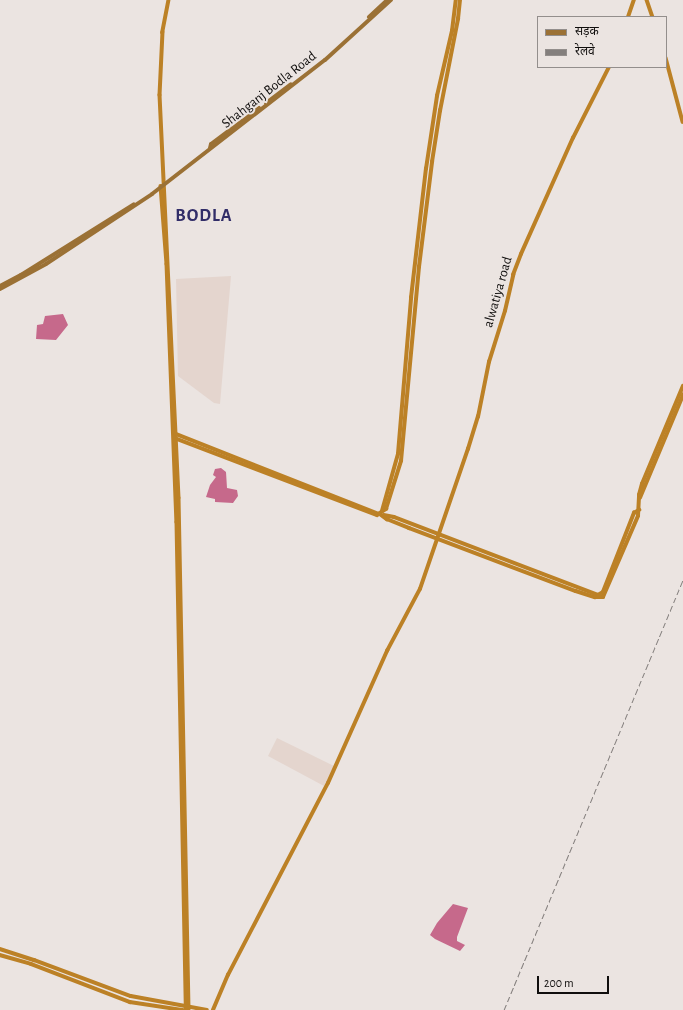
<!DOCTYPE html>
<html>
<head>
<meta charset="utf-8">
<style>
  body { margin:0 }
  #map { position:relative; width:683px; height:1010px; overflow:hidden; background:#ebe4e1; font-family:"Alegreya Sans","Noto Sans Devanagari",sans-serif }
  div>[style] { position:absolute }
  [style*='--x'] { left:calc(var(--x)*1px); top:calc(var(--y)*1px); width:calc(var(--w)*1px); rotate:calc(var(--a)*1deg) }
  .built>* { inset:0; background:#e4d5ce }
  .water>* { inset:0; background:#c6698b }
  .secondary>* { height:3.5px; margin:-1.75px; padding:0 1.75px; transform-origin:1.75px; border-radius:1.75px; background:#bc8126 }
  .primary>* { height:4px; margin:-2px; padding:0 2px; transform-origin:2px; border-radius:2px; background:#9b7135 }
  .rail>* { height:1px; margin-top:-0.5px; transform-origin:0; background:repeating-linear-gradient(90deg,#847f7d 0 6px,transparent 0 9px) }
  span { translate:-50% -50%; white-space:nowrap; text-align:center; line-height:1.15; -webkit-text-stroke:4px #ebe4e1; paint-order:stroke }
  .street-label { font-size:14px; color:#100e0d }
  .district-label { font-size:18px; color:#312d68; font-weight:700; letter-spacing:1px }
  .legend { position:absolute; left:537px; top:16px; width:130px; height:52px; box-sizing:border-box; background:#ebe4e1; border:1px solid #938e8c; margin:0; padding:5px 7px; list-style:none; font-size:12px; color:#100e0d }
  .legend li { display:flex; align-items:center; gap:8px; height:20px }
  .legend b { width:20px; border:1px solid #938e8c }
  .scale { position:absolute; left:537px; top:976px; width:72px; height:18px; box-sizing:border-box; border:2px solid #100e0d; border-top:0; padding-left:5px; font-size:12px; line-height:14px; white-space:nowrap; color:#100e0d; -webkit-text-stroke:3px #ebe4e1; paint-order:stroke }
</style>
</head>
<body>
<div id="map">
  <div class="built">
    <i style="clip-path:polygon(231px 276px,220px 404px,214px 403px,178px 376px,176px 279px)"></i>
    <i style="clip-path:polygon(277px 738px,334px 766px,324px 786px,268px 756px)"></i>
  </div>
  <div class="water">
    <i style="clip-path:polygon(63px 314px,68px 325px,56px 340px,36px 339px,37px 325px,43px 324px,45px 316px)"></i>
    <i style="clip-path:polygon(221px 468px,226px 472px,227px 488px,237px 490px,238px 496px,233px 503px,215px 502px,215px 499px,206px 497px,210px 485px,216px 477px,213px 475px,215px 469px)"></i>
    <i style="clip-path:polygon(453px 904px,468px 908px,457px 937px,457px 941px,465px 945px,460px 951px,435px 939px,430px 935px,437px 923px)"></i>
  </div>
  <div class="secondary">
    <i style="--x:169;--y:0;--w:33;--a:101"></i>
    <i style="--x:163;--y:32;--w:63;--a:92.7"></i>
    <i style="--x:160;--y:95;--w:403;--a:87.3"></i>
    <i style="--x:179;--y:498;--w:512;--a:88.88"></i>
    <i style="--x:647;--y:0;--w:18;--a:71"></i>
    <i style="--x:628;--y:17;--w:18;--a:-71"></i>
    <i style="--x:666;--y:58;--w:66;--a:75.1"></i>
    <i style="--x:161;--y:186;--w:78;--a:85.6"></i>
    <i style="--x:167;--y:264;--w:258;--a:87.8"></i>
    <i style="--x:177;--y:522;--w:488;--a:88.9"></i>
    <i style="--x:176;--y:434;--w:218;--a:21.5"></i>
    <i style="--x:177;--y:439;--w:214;--a:20.8"></i>
    <i style="--x:377;--y:515;--w:11;--a:-34"></i>
    <i style="--x:386;--y:509;--w:50;--a:-72.6"></i>
    <i style="--x:401;--y:461;--w:195;--a:-84.7"></i>
    <i style="--x:419;--y:267;--w:106;--a:-82.9"></i>
    <i style="--x:432;--y:162;--w:52;--a:-81.1"></i>
    <i style="--x:440;--y:111;--w:94;--a:-78.9"></i>
    <i style="--x:458;--y:19;--w:19;--a:-84"></i>
    <i style="--x:640;--y:498;--w:112;--a:-67.3"></i>
    <i style="--x:382;--y:511;--w:59;--a:-74.3"></i>
    <i style="--x:398;--y:454;--w:157;--a:-85.2"></i>
    <i style="--x:411;--y:298;--w:130;--a:-83.4"></i>
    <i style="--x:426;--y:169;--w:74;--a:-81.4"></i>
    <i style="--x:437;--y:96;--w:67;--a:-77"></i>
    <i style="--x:452;--y:31;--w:31;--a:-83"></i>
    <i style="--x:380;--y:514;--w:9;--a:36"></i>
    <i style="--x:387;--y:519;--w:24;--a:22"></i>
    <i style="--x:409;--y:528;--w:178;--a:20.7"></i>
    <i style="--x:576;--y:591;--w:20;--a:18"></i>
    <i style="--x:595;--y:597;--w:8;--a:0"></i>
    <i style="--x:603;--y:597;--w:88;--a:-66.6"></i>
    <i style="--x:638;--y:516;--w:21;--a:-87"></i>
    <i style="--x:639;--y:495;--w:11;--a:-75"></i>
    <i style="--x:642;--y:484;--w:106;--a:-67.3"></i>
    <i style="--x:384;--y:515;--w:10;--a:11"></i>
    <i style="--x:394;--y:517;--w:218;--a:20.9"></i>
    <i style="--x:598;--y:595;--w:6;--a:-31"></i>
    <i style="--x:603;--y:592;--w:85;--a:-68.6"></i>
    <i style="--x:634;--y:513;--w:6;--a:-31"></i>
    <i style="--x:0;--y:949;--w:36;--a:18"></i>
    <i style="--x:34;--y:960;--w:103;--a:20.4"></i>
    <i style="--x:131;--y:996;--w:77;--a:10.4"></i>
    <i style="--x:0;--y:955;--w:32;--a:16"></i>
    <i style="--x:31;--y:964;--w:106;--a:21"></i>
    <i style="--x:130;--y:1002;--w:54;--a:8.6"></i>
    <i style="--x:213;--y:1010;--w:38;--a:-67"></i>
    <i style="--x:228;--y:975;--w:216;--a:-62.5"></i>
    <i style="--x:328;--y:783;--w:145;--a:-65.9"></i>
    <i style="--x:387;--y:651;--w:70;--a:-62"></i>
    <i style="--x:420;--y:589;--w:148;--a:-71.1"></i>
    <i style="--x:468;--y:449;--w:34;--a:-73"></i>
    <i style="--x:478;--y:417;--w:56;--a:-78.7"></i>
    <i style="--x:489;--y:362;--w:53;--a:-72.6"></i>
    <i style="--x:505;--y:311;--w:37;--a:-77"></i>
    <i style="--x:513;--y:275;--w:22;--a:-69"></i>
    <i style="--x:521;--y:254;--w:127;--a:-65.9"></i>
    <i style="--x:573;--y:138;--w:80;--a:-63.1"></i>
  </div>
  <div class="primary">
    <i style="--x:369;--y:17;--w:25;--a:-43"></i>
    <i style="--x:266;--y:103;--w:31;--a:-37"></i>
    <i style="--x:210;--y:148;--w:4;--a:-76"></i>
    <i style="--x:211;--y:144;--w:60;--a:-36.9"></i>
    <i style="--x:0;--y:286;--w:24;--a:-28"></i>
    <i style="--x:21;--y:275;--w:133;--a:-32.1"></i>
    <i style="--x:0;--y:289;--w:52;--a:-28.5"></i>
    <i style="--x:46;--y:264;--w:127;--a:-33.4"></i>
    <i style="--x:152;--y:194;--w:219;--a:-37.8"></i>
    <i style="--x:325;--y:60;--w:89;--a:-42.3"></i>
  </div>
  <div class="rail">
    <i style="--x:504;--y:1010;--w:467;--a:-67.4"></i>
  </div>
  <div class="street-label">
    <span style="left:269px;top:90px;rotate:-38deg">Shahganj Bodla Road</span>
    <span style="left:498px;top:292px;rotate:-74deg">alwatiya road</span>
  </div>
  <div class="district-label">
    <span style="left:204px;top:216px">BODLA</span>
  </div>
  <ul class="legend">
  <li><b style="height:5px;background:#9b7135"></b>सड़क</li>
  <li><b style="height:5px;background:#847f7d"></b>रेलवे</li>
  </ul>
  <div class="scale">200 m</div>
</div>
</body>
</html>
